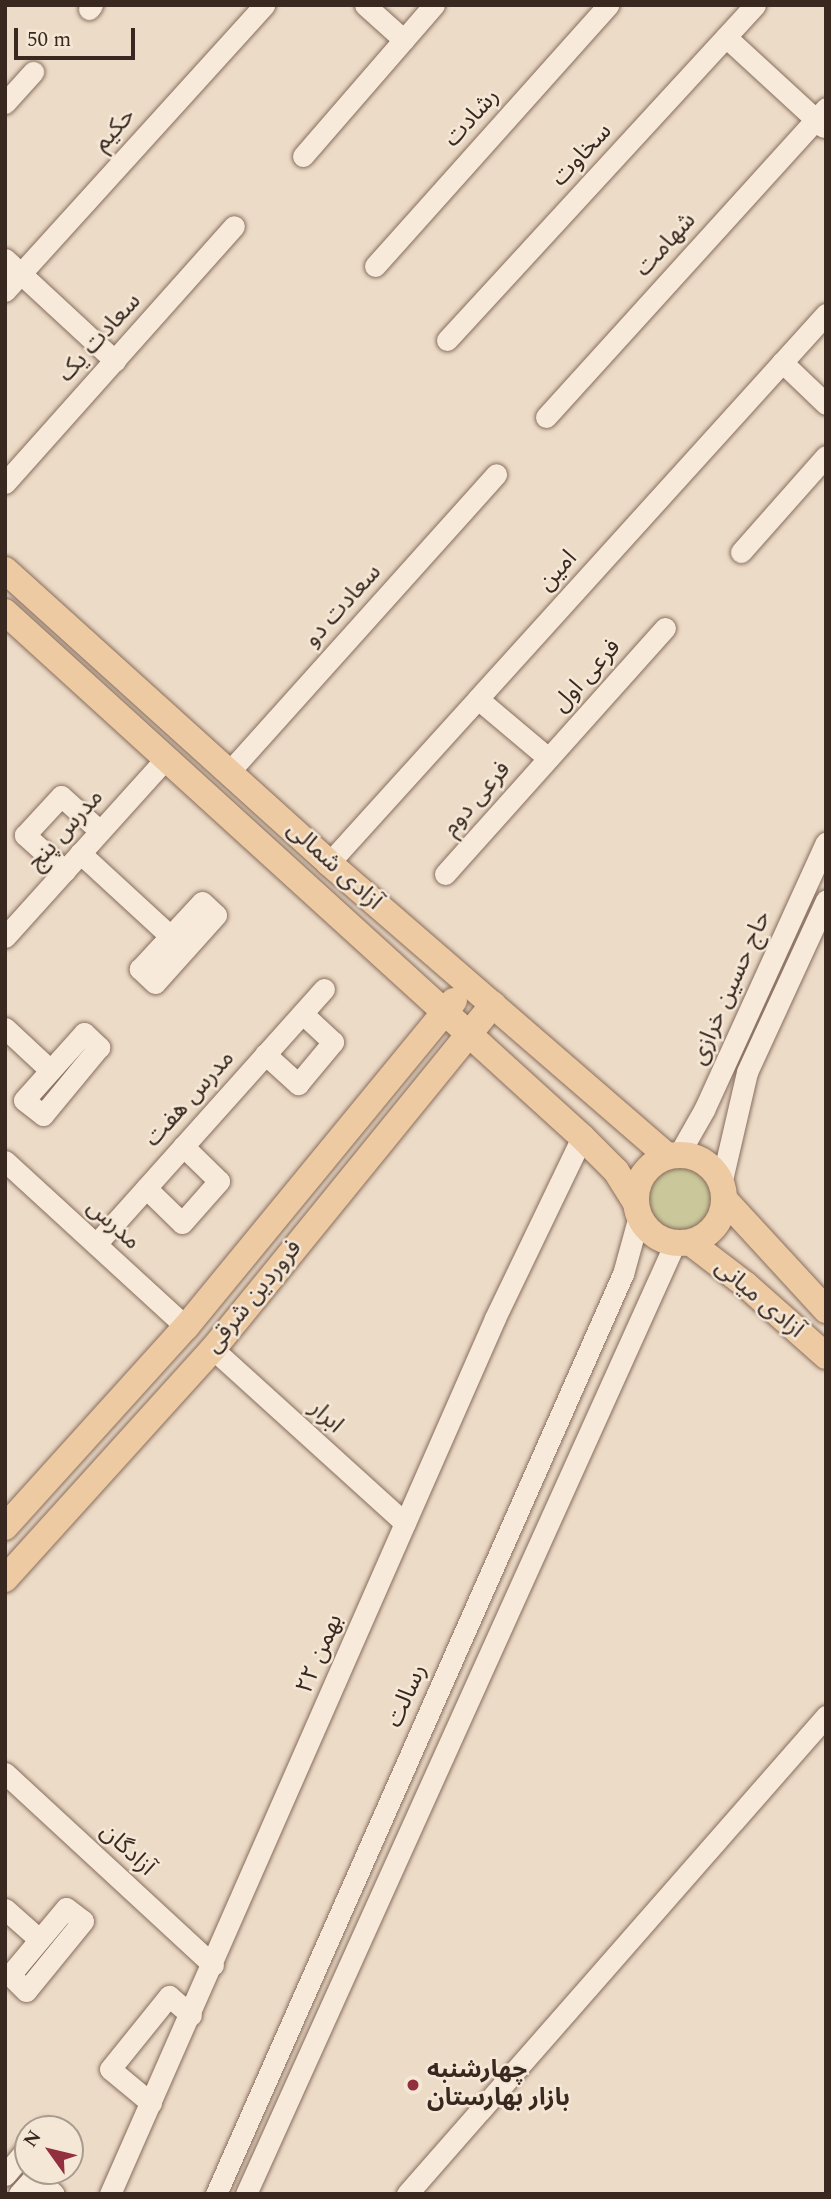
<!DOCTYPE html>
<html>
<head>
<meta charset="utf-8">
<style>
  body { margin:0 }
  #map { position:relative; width:831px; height:2199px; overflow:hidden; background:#ecdbc7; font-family:Spectral,"Noto Sans Arabic",serif }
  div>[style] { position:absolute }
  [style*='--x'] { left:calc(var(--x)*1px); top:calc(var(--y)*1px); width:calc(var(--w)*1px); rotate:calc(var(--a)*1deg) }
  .green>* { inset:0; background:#cac89b }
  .round { border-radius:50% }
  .roads { filter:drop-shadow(0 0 2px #876d5d) drop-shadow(0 0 2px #876d5d) }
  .minor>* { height:21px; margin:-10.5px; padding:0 10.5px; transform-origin:10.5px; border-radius:10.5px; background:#f7eada }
  .major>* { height:26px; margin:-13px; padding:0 13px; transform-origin:13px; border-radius:13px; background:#edcaa1 }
  .major>.ring { margin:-13px; padding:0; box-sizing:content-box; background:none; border:26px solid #edcaa1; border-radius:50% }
  .dots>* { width:19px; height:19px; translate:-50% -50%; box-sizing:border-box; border:4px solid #f4e7d6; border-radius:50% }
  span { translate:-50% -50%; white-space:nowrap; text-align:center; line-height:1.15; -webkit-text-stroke:5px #f4e7d6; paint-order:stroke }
  .street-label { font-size:24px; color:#382820 }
  .poi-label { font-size:24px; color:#382820; font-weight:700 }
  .left { translate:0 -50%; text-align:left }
  .frame { position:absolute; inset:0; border:7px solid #382820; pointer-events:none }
  .north { position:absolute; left:14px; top:2115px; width:70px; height:70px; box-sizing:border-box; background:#f4e7d6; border:2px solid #a99b8d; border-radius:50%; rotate:304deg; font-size:19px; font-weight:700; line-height:28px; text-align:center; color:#382820 }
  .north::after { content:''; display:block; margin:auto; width:24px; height:32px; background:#933040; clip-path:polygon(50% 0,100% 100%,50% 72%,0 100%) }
  .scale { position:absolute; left:14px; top:28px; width:121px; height:32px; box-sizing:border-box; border:4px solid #382820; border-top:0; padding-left:9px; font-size:21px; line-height:24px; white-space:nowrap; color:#382820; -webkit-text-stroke:5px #f4e7d6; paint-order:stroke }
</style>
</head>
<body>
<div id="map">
  <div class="green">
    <i class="round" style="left:644px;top:1165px;width:68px;height:68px"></i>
  </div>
  <div class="roads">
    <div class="minor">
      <i style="--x:365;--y:5;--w:52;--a:41.9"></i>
      <i style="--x:89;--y:9;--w:5;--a:-53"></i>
      <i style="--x:726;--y:37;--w:133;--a:42.6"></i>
      <i style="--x:5;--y:103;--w:42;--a:-47.9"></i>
      <i style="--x:303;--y:156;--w:200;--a:-49.1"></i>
      <i style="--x:5;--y:259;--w:150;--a:42.8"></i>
      <i style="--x:375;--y:266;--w:350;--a:-48.2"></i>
      <i style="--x:5;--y:291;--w:386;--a:-47.8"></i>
      <i style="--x:447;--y:340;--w:455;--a:-47.4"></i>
      <i style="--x:782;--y:362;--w:61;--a:43.7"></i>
      <i style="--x:546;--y:417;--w:417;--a:-47.8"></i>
      <i style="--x:5;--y:483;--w:344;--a:-48.3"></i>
      <i style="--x:741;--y:552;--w:128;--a:-48.5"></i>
      <i style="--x:478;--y:699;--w:92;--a:40.1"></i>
      <i style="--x:229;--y:772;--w:400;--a:-48.1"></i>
      <i style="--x:80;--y:853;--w:120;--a:42.6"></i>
      <i style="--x:329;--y:863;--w:741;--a:-47.85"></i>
      <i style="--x:65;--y:871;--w:54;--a:-138"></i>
      <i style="--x:25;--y:835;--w:53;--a:-47.3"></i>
      <i style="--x:61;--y:796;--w:52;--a:41.9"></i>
      <i style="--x:445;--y:874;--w:330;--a:-48.2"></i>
      <i style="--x:202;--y:902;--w:19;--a:43"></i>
      <i style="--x:216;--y:915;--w:91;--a:131.9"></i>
      <i style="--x:155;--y:983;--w:21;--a:-137"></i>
      <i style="--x:140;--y:969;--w:91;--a:-47.2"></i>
      <i style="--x:5;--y:937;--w:241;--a:-48"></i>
      <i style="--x:5;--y:1028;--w:62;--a:43"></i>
      <i style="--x:84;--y:1033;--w:21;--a:43"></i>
      <i style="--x:99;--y:1047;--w:88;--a:129.5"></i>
      <i style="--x:43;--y:1115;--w:24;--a:-142"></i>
      <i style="--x:24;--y:1100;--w:90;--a:-48.2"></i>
      <i style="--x:265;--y:1054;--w:45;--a:42.3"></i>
      <i style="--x:298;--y:1084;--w:55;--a:-50.2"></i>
      <i style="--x:333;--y:1042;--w:42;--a:-136.9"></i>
      <i style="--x:679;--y:1154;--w:51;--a:-60.4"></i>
      <i style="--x:704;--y:1110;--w:294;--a:-65.5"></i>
      <i style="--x:5;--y:1161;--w:246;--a:42.5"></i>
      <i style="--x:721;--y:1184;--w:115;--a:-76.9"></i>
      <i style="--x:747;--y:1072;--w:189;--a:-65.3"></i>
      <i style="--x:146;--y:1188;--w:50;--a:44.2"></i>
      <i style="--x:182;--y:1223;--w:56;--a:-48.6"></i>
      <i style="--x:219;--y:1181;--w:50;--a:-135.8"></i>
      <i style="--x:96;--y:1244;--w:342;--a:-48.2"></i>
      <i style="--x:213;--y:1349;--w:259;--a:42.2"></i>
      <i style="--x:5;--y:1773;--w:283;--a:42.7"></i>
      <i style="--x:66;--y:1908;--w:21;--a:37"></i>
      <i style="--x:83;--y:1921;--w:90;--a:129.2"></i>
      <i style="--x:26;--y:1991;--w:23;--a:-135"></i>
      <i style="--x:10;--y:1975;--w:87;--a:-50.1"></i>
      <i style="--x:5;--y:1909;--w:45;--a:41.4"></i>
      <i style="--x:151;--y:2103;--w:53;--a:-140.3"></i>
      <i style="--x:110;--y:2069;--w:94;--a:-51.1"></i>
      <i style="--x:169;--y:1996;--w:29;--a:41"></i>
      <i style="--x:44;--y:2129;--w:4;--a:0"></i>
      <i style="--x:5;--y:2175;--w:35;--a:-50"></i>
      <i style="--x:35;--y:2177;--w:25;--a:42"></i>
      <i style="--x:19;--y:2194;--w:31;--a:-48"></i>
      <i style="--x:110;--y:2194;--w:957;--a:-66.27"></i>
      <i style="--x:495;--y:1318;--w:201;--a:-64.3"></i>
      <i style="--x:216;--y:2194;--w:1006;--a:-66.14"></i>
      <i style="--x:623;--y:1274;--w:60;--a:-74.6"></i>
      <i style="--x:246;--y:2194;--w:1043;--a:-65.72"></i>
      <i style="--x:407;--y:2194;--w:636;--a:-48.76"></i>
    </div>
    <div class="major">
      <i style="--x:5;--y:570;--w:437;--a:42.1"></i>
      <i style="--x:329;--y:863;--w:447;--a:40.9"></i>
      <i style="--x:5;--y:612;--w:780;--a:42.3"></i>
      <i style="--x:582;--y:1137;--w:48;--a:45"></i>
      <i style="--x:616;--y:1171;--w:36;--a:58"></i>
      <i class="ring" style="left:636px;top:1155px;width:62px;height:62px"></i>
      <i style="--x:724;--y:1199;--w:151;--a:47.4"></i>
      <i style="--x:691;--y:1243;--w:69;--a:37.4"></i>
      <i style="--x:746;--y:1285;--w:107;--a:41.6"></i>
      <i style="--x:5;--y:1527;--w:270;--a:-47.9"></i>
      <i style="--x:186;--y:1327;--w:422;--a:-50.6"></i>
      <i style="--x:5;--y:1579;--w:310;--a:-47.9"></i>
      <i style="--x:213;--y:1349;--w:444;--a:-50.9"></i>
    </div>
  </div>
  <div class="dots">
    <i style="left:413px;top:2085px;background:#933040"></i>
  </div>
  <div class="street-label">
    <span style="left:472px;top:118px;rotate:-48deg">رشادت</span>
    <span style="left:115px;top:130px;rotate:-48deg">حکیم</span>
    <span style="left:582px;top:155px;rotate:-47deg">سخاوت</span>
    <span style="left:666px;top:245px;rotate:-48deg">شهامت</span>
    <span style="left:100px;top:338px;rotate:-48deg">سعادت یک</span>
    <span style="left:558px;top:571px;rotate:-48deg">امین</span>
    <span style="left:343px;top:606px;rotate:-48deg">سعادت دو</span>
    <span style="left:587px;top:676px;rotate:-48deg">فرعی اول</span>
    <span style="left:477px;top:799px;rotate:-49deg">فرعی دوم</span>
    <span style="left:66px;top:830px;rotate:-48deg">مدرس پنج</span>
    <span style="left:334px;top:866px;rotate:42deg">آزادی شمالی</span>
    <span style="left:731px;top:988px;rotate:-66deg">حاج حسین خرازی</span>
    <span style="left:190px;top:1099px;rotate:-48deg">مدرس هفت</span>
    <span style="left:113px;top:1225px;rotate:42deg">مدرس</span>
    <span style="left:254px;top:1297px;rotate:-51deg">فروردین شرقی</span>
    <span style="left:759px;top:1299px;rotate:40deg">آزادی میانی</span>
    <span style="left:326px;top:1417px;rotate:42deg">ابرار</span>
    <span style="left:320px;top:1654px;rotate:-67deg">۲۲ بهمن</span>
    <span style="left:407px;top:1696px;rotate:-66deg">رسالت</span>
    <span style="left:127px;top:1850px;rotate:43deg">آزادگان</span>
  </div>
  <div class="poi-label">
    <span class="left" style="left:427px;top:2085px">چهارشنبه<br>بازار بهارستان</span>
  </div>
  <div class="frame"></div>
  <div class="north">N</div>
  <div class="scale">50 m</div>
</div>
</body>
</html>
